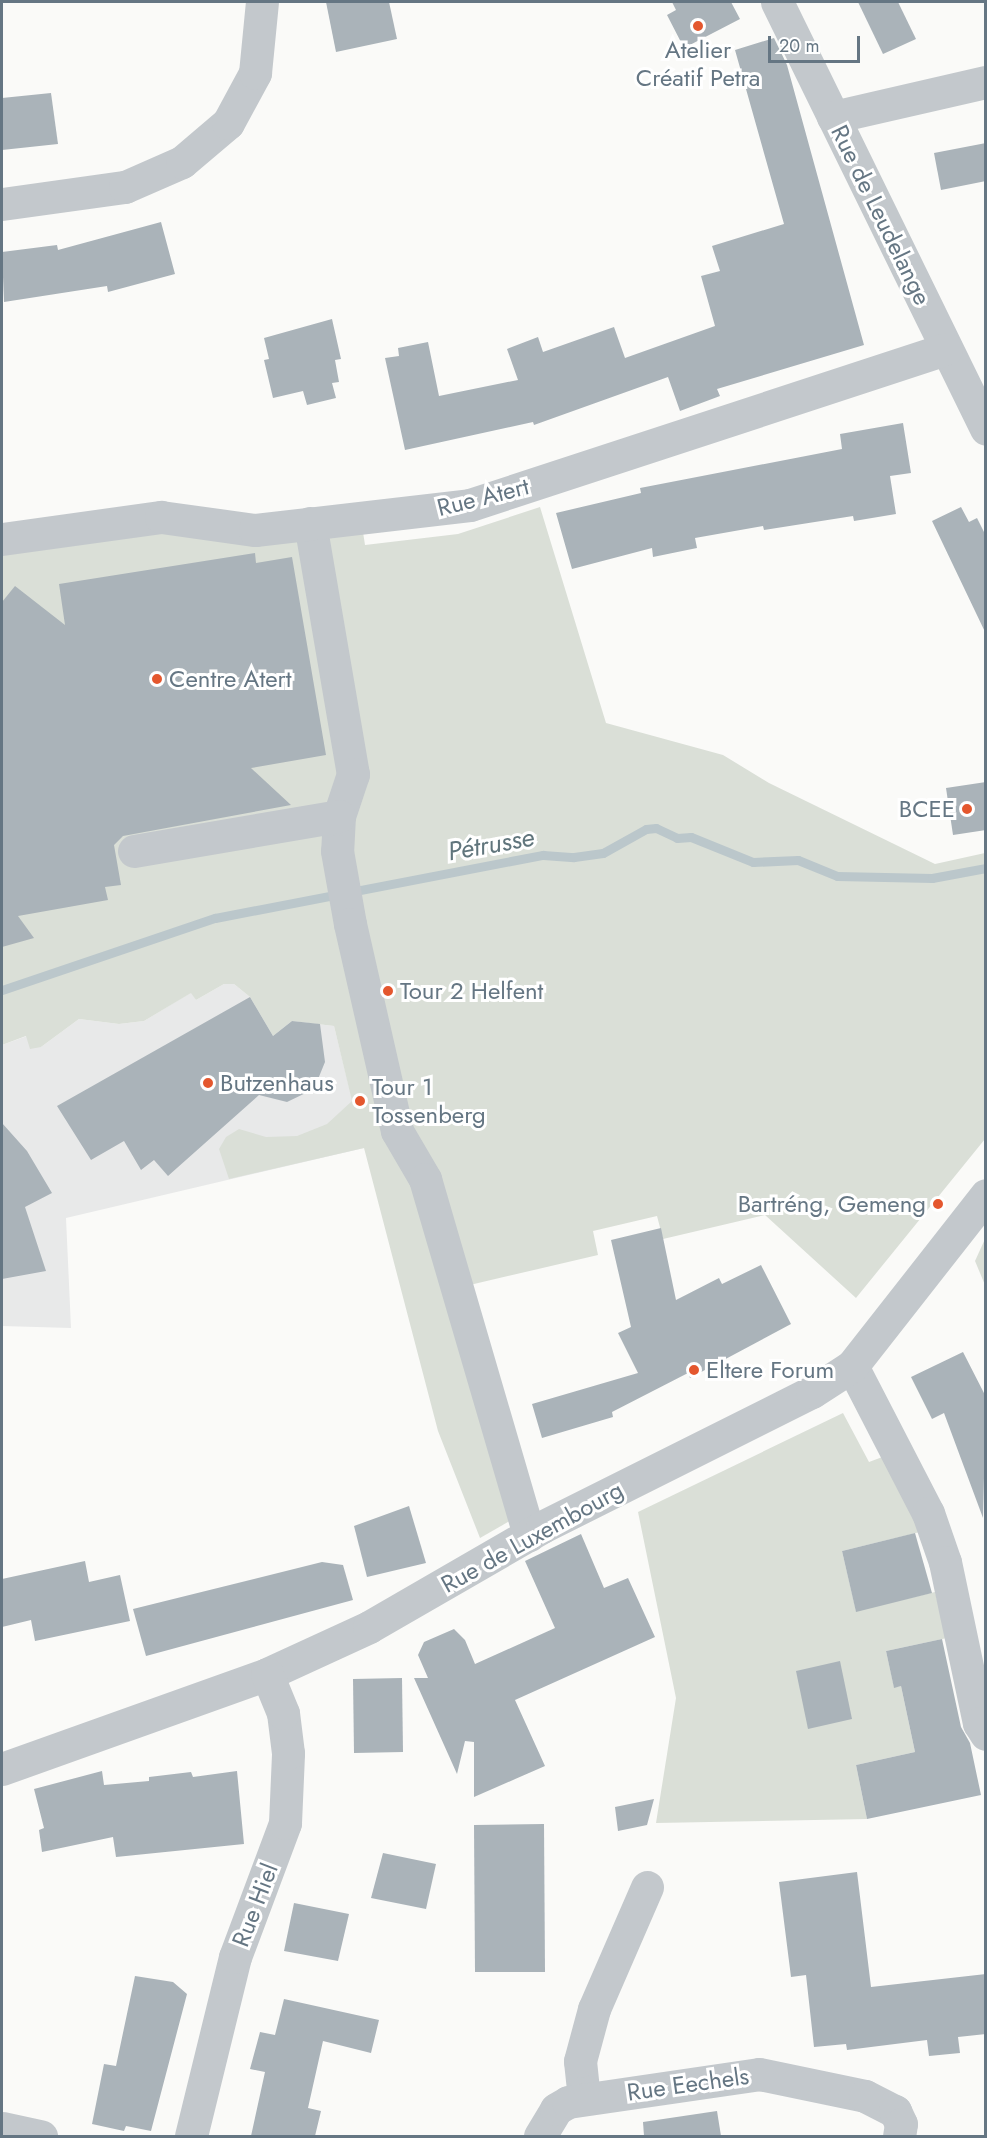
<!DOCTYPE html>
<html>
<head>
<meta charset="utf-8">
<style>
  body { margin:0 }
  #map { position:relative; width:987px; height:2138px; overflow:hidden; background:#fafaf8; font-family:Jost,sans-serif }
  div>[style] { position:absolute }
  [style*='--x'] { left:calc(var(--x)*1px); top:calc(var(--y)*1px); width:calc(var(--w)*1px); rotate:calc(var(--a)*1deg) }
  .built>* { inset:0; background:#e8e9e9 }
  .green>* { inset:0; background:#dadfd7 }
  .stream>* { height:9px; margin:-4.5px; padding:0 4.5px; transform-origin:4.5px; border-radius:4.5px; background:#bbc7cb }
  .building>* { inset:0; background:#aab3b9 }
  .minor>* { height:33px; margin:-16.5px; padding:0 16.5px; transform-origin:16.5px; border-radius:16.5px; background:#c3c8cc }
  .dots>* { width:16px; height:16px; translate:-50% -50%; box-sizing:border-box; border:3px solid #fff; border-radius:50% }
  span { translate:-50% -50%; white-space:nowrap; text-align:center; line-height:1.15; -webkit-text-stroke:6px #fff; paint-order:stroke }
  .poi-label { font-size:24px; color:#657683 }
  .left { translate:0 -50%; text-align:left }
  .right { translate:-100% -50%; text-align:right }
  .street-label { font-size:24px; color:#657683 }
  .water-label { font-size:26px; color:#60757c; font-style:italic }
  .frame { position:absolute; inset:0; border:3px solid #657683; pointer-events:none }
  .scale { position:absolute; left:768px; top:36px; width:92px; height:27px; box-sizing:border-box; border:3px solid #657683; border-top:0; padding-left:8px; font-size:18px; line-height:21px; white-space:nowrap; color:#657683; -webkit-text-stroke:4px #fff; paint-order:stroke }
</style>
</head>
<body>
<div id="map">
  <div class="built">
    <i style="clip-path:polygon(224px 984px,234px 984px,250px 997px,273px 1036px,292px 1021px,334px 1026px,364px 1148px,66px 1218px,71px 1328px,2px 1326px,2px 1045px,27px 1036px,41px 1047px,79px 1019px,119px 1024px,144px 1021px,192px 992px,196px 1000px)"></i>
  </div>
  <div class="green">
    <i style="clip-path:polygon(540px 507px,606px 723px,723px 755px,769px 783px,935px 864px,985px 853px,985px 1139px,856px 1298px,765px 1215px,663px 1239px,657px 1216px,593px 1231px,598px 1255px,457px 1288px,522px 1514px,480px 1538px,438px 1431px,364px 1148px,229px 1179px,219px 1149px,226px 1137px,239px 1129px,266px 1137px,297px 1136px,327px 1124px,352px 1101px,334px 1026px,292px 1021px,273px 1036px,250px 997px,234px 984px,224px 984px,196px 1000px,191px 993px,144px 1021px,119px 1024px,79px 1019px,41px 1047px,30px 1049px,26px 1036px,2px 1045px,2px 539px,361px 519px,365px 545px,458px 534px)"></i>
    <i style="clip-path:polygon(985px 1239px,985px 1285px,975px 1261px)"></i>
    <i style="clip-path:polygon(843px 1413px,869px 1462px,885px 1456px,920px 1532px,842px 1551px,856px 1611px,935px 1592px,947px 1638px,886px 1651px,894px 1687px,901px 1686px,915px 1752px,856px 1765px,867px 1819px,656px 1823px,676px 1698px,638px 1512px)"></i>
  </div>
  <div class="stream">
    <i style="--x:2;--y:990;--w:225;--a:-18.7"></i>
    <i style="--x:215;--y:918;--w:334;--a:-10.9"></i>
    <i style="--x:543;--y:855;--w:31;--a:4"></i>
    <i style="--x:574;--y:857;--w:29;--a:-8"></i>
    <i style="--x:603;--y:853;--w:49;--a:-29.2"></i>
    <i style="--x:646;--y:829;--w:10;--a:-6"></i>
    <i style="--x:656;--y:828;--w:23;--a:25"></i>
    <i style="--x:677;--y:838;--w:14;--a:-4"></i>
    <i style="--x:691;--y:837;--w:67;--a:22"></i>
    <i style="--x:753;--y:862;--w:45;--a:-2.5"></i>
    <i style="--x:798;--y:860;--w:42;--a:22.3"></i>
    <i style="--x:837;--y:876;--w:95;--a:1.2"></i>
    <i style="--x:932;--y:878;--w:55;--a:-10.5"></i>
  </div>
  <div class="building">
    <i style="clip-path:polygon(326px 2px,389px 2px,397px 39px,336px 52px)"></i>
    <i style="clip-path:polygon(672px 2px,731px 2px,740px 19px,684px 48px,667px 15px,676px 10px)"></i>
    <i style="clip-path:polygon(858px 2px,898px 2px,916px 39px,883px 54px)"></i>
    <i style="clip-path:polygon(774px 38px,787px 65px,864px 345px,717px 389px,720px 396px,680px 411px,668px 377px,534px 425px,533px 422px,405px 450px,385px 358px,399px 356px,398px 348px,428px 342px,439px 396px,518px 380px,507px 349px,538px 337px,543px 352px,614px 327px,625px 358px,715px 326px,701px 276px,720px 271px,712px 246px,784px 224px,735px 50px)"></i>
    <i style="clip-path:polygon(51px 93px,58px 144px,2px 150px,2px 98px)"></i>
    <i style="clip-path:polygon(986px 143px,986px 181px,941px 190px,934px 153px)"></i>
    <i style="clip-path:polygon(161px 222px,175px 274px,108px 292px,107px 286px,4px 302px,2px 252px,57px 245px,58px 250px)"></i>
    <i style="clip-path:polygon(332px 319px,341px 359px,335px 360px,339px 382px,332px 383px,336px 398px,307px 405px,303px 391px,273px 398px,264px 360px,269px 359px,264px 338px)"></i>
    <i style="clip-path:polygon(903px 423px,911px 473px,890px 476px,896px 514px,854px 521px,853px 516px,764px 530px,763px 526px,695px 538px,697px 548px,653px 557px,652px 548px,572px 569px,556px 513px,641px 493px,640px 488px,842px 449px,840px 434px)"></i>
    <i style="clip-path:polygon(961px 507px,969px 522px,977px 518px,986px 536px,986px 634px,932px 521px)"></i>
    <i style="clip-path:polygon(255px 553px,256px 563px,292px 557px,326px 755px,251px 768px,291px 805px,123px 836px,114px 845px,121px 885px,105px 887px,108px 900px,18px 916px,34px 938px,2px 947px,2px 602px,15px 586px,65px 625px,59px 584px)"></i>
    <i style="clip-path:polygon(986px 782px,986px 830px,953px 835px,946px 788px)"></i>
    <i style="clip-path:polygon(250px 997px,273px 1036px,292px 1021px,320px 1024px,325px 1062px,314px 1089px,287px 1102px,259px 1095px,168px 1176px,154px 1160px,141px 1170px,124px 1141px,91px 1160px,57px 1106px)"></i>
    <i style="clip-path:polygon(2px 1123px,27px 1151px,52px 1193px,25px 1207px,46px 1271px,2px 1279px)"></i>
    <i style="clip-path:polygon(661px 1228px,676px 1300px,719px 1278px,722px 1284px,761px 1265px,791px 1324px,690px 1378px,688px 1373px,612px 1412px,613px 1417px,542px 1438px,532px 1404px,638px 1373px,618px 1333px,631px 1327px,611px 1240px)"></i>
    <i style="clip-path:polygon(963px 1352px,986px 1397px,983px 1518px,944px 1413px,932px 1419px,911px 1377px)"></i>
    <i style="clip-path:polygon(409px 1506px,426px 1563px,367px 1577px,354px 1526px)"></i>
    <i style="clip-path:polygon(915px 1533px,932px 1593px,856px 1612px,842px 1551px)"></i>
    <i style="clip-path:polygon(581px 1534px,604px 1588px,628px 1578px,655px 1637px,515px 1700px,545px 1766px,474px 1797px,474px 1742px,465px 1741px,457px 1774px,414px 1678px,428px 1678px,418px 1655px,424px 1642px,454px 1629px,465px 1640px,475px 1664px,555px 1628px,525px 1561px)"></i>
    <i style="clip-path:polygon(85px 1561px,89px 1582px,120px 1575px,130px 1621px,35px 1641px,31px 1620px,2px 1627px,2px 1579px)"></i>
    <i style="clip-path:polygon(322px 1562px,343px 1565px,353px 1600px,146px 1656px,133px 1609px)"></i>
    <i style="clip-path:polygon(942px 1639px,961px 1727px,970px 1743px,981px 1795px,867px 1819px,856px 1765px,915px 1752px,901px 1686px,894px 1688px,886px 1651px)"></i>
    <i style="clip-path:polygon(840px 1661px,852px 1719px,808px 1729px,796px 1671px)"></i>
    <i style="clip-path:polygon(402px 1678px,403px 1752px,354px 1753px,353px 1679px)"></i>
    <i style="clip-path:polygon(102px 1771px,104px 1785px,149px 1781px,149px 1777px,191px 1772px,193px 1777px,237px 1771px,244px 1844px,116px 1857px,113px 1837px,42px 1852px,39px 1830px,44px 1828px,34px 1789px)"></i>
    <i style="clip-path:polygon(654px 1799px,647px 1825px,618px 1831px,615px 1807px)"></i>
    <i style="clip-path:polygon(544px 1824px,545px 1972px,475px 1972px,474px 1825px)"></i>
    <i style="clip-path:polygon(383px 1853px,436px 1864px,426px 1909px,371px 1898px)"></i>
    <i style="clip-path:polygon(857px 1872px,871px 1987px,986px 1974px,986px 2034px,958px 2037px,960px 2053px,929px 2056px,927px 2040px,847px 2050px,846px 2044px,814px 2047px,806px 1975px,791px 1977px,779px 1882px)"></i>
    <i style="clip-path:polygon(294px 1903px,349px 1914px,338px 1961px,284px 1951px)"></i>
    <i style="clip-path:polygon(135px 1976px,173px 1982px,187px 1994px,151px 2131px,126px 2126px,124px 2131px,92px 2124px,104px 2064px,116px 2066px)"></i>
    <i style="clip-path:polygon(284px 1999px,379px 2020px,371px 2053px,323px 2041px,308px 2108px,321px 2111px,315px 2136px,251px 2136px,265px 2072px,250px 2069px,260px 2032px,275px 2035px)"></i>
    <i style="clip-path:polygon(717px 2111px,721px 2136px,644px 2136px,643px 2122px)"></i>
  </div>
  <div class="minor">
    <i style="--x:777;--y:2;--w:475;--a:63.9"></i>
    <i style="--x:833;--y:117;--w:157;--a:-12.9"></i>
    <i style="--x:2;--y:204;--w:124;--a:-7.9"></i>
    <i style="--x:125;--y:187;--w:62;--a:-23.7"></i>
    <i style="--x:182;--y:162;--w:60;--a:-40.3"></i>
    <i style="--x:228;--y:123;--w:57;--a:-61.6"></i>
    <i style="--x:255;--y:73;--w:71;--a:-84.4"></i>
    <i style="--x:310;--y:523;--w:255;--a:80.3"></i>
    <i style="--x:353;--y:774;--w:44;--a:108.4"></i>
    <i style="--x:339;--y:816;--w:35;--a:93"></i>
    <i style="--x:337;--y:851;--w:74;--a:79.9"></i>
    <i style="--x:350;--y:924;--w:212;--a:77.2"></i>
    <i style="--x:397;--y:1131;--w:56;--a:59.7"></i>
    <i style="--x:425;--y:1179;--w:371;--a:73.7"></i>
    <i style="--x:2;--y:539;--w:161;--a:-7.9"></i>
    <i style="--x:161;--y:517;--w:95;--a:7.9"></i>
    <i style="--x:255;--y:530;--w:216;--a:-6.6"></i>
    <i style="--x:470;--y:505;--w:501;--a:-18.15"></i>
    <i style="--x:134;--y:851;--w:208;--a:-9.7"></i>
    <i style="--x:852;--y:1366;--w:165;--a:62.7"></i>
    <i style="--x:928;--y:1513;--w:52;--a:70.9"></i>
    <i style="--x:945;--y:1562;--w:165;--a:78.1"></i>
    <i style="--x:979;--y:1723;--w:13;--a:58"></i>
    <i style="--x:2;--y:1769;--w:282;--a:-19.7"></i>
    <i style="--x:267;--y:1674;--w:112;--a:-24.7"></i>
    <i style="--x:369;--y:1627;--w:200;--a:-30"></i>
    <i style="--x:542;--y:1527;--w:302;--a:-26.6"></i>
    <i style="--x:812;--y:1392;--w:48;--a:-33"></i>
    <i style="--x:852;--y:1366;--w:217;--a:-51.9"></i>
    <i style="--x:584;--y:2099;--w:38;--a:-96"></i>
    <i style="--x:580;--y:2061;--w:54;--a:-74.9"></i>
    <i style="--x:594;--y:2009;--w:133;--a:-66.5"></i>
    <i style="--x:2;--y:2128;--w:40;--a:12"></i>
    <i style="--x:191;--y:2136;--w:184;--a:-76.2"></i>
    <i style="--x:235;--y:1957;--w:143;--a:-69.5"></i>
    <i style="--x:285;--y:1823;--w:70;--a:-87.5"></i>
    <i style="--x:288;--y:1753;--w:40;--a:-97.1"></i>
    <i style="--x:283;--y:1713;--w:42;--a:-112.3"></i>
    <i style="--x:540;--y:2136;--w:31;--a:-59"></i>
    <i style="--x:556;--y:2109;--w:14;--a:-30"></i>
    <i style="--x:568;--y:2102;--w:193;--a:-8.3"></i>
    <i style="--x:759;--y:2074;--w:108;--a:11.7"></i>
    <i style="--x:865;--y:2096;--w:34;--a:27"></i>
    <i style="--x:895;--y:2111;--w:14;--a:65"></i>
    <i style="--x:901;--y:2124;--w:12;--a:99"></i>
  </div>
  <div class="dots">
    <i style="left:698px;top:26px;background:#e4572e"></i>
    <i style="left:157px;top:679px;background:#e4572e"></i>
    <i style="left:967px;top:809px;background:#e4572e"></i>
    <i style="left:388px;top:991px;background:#e4572e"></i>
    <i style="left:208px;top:1083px;background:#e4572e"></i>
    <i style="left:360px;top:1101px;background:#e4572e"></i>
    <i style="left:938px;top:1204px;background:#e4572e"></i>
    <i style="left:694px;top:1370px;background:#e4572e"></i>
  </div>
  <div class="poi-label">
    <span style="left:698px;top:64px">Atelier<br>Créatif Petra</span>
    <span class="left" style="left:169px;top:679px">Centre Atert</span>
    <span class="right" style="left:955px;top:809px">BCEE</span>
    <span class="left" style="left:400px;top:991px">Tour 2 Helfent</span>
    <span class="left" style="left:220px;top:1083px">Butzenhaus</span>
    <span class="left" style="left:372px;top:1101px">Tour 1<br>Tossenberg</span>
    <span class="right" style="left:926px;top:1204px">Bartréng, Gemeng</span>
    <span class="left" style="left:706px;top:1370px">Eltere Forum</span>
  </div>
  <div class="street-label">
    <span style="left:881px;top:215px;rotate:64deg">Rue de Leudelange</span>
    <span style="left:483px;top:497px;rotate:-14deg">Rue Atert</span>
    <span style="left:532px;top:1537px;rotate:-29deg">Rue de Luxembourg</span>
    <span style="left:255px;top:1905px;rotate:-69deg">Rue Hiel</span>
    <span style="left:688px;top:2084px;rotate:-8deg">Rue Eechels</span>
  </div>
  <div class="water-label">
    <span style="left:491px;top:845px;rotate:-10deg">Pétrusse</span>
  </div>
  <div class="frame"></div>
  <div class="scale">20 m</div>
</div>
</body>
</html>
